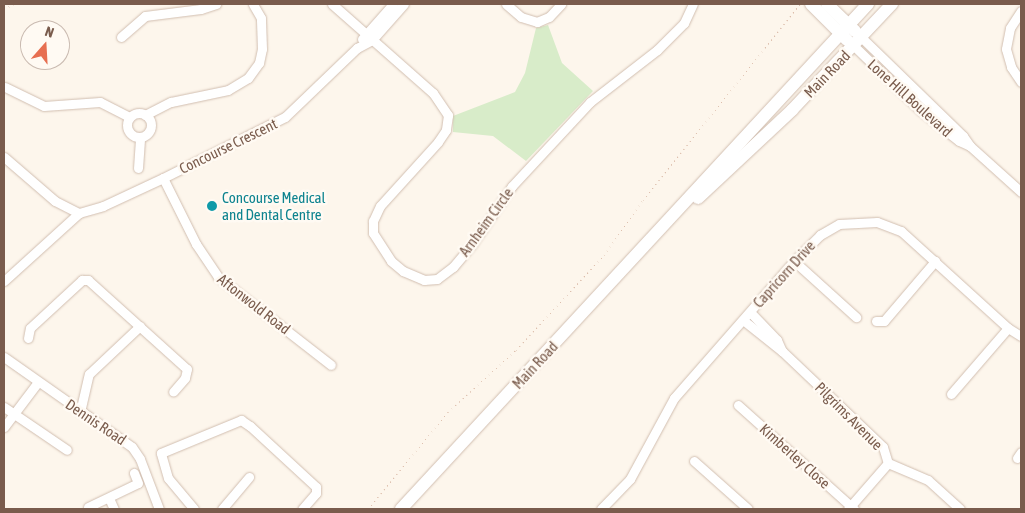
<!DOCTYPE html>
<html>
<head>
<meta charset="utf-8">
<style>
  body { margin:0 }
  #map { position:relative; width:1025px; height:513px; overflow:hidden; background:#fdf6ec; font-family:"Asap Condensed",sans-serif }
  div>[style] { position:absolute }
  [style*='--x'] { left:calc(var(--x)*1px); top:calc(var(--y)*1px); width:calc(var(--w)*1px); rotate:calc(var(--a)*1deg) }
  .green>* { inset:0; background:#d8ecc9 }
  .path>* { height:1px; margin-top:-0.5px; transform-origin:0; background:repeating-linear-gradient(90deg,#d9b8a5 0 1px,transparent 0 5px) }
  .roads { filter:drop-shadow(0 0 1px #d1beb0) drop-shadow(0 0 1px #d1beb0) }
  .street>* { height:9px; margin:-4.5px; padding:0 4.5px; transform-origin:4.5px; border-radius:4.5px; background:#fff }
  .street>.ring { margin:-4.5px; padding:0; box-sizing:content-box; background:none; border:9px solid #fff; border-radius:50% }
  .secondary>* { height:12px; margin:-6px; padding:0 6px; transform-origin:6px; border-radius:6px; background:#fff }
  .dots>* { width:14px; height:14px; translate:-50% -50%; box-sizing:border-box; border:2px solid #fffaf3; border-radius:50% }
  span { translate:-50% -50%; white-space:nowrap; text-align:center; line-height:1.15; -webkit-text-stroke:5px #fffaf3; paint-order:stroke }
  .street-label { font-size:15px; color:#7a5c4d }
  .culture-label { font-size:15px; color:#0d838f }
  .left { translate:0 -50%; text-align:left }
  .frame { position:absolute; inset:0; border:5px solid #7a5c4d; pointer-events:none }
  .north { position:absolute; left:20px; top:20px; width:50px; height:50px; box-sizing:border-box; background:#fffaf3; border:1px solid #cabbb1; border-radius:50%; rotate:19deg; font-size:14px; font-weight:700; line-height:20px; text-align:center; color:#7a5c4d }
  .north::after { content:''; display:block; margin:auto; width:18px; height:22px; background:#e76f51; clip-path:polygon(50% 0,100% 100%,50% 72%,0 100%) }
</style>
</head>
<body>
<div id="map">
  <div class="green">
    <i style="clip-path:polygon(548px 25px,562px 63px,593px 91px,526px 161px,493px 136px,453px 132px,453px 116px,515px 92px,525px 73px,536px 28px)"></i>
  </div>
  <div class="path">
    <i style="--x:4;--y:9;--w:11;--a:-27"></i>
    <i style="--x:368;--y:509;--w:126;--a:-50.5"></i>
    <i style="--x:448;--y:412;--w:92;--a:-42.4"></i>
    <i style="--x:516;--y:350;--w:129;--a:-47.2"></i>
    <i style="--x:604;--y:255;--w:67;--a:-54.7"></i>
    <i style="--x:643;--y:200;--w:251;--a:-51.3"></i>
  </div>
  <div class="roads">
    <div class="street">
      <i style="--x:332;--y:4;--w:135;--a:41.4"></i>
      <i style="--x:433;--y:93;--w:27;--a:56"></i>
      <i style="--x:448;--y:115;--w:15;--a:98"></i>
      <i style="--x:446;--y:130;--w:14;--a:124"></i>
      <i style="--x:438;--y:142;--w:86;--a:132.2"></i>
      <i style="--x:380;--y:206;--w:17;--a:115"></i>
      <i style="--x:373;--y:221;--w:12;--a:90"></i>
      <i style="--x:373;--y:233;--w:33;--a:57"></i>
      <i style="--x:391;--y:261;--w:16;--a:40"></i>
      <i style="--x:403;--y:271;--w:23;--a:23"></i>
      <i style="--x:424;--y:280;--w:13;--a:-4"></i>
      <i style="--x:437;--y:279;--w:20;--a:-37"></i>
      <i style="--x:453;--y:267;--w:31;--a:-50"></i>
      <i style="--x:473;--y:243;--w:69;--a:-55.6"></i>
      <i style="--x:512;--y:186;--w:115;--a:-47.1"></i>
      <i style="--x:590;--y:102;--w:85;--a:-37.8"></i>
      <i style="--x:657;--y:50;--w:38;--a:-45"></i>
      <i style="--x:684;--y:23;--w:21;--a:-65"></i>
      <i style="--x:506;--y:4;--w:20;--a:41"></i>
      <i style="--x:521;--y:17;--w:17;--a:17"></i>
      <i style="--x:537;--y:22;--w:13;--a:-23"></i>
      <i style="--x:549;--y:17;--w:18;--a:-47"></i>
      <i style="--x:1021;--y:11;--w:20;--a:123"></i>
      <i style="--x:1010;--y:28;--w:21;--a:101"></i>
      <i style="--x:1006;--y:49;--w:19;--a:74"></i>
      <i style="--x:1011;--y:67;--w:18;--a:56"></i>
      <i style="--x:121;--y:37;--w:32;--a:-41"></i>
      <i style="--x:145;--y:16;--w:56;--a:-7.1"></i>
      <i style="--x:201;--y:9;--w:16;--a:-18"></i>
      <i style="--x:862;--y:38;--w:141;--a:44.1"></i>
      <i style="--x:963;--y:136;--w:12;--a:55"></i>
      <i style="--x:970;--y:146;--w:69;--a:42"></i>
      <i style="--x:362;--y:39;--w:47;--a:-48.5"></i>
      <i style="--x:854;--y:46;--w:93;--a:44.1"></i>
      <i style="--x:921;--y:111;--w:48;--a:38.3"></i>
      <i style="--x:959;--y:141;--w:12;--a:24"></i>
      <i style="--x:5;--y:87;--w:43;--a:26"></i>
      <i style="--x:44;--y:106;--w:56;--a:-4.1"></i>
      <i style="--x:100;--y:102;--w:33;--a:27"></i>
      <i class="ring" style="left:127px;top:113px;width:15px;height:15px"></i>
      <i style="--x:145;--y:115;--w:29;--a:-27"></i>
      <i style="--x:171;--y:102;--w:58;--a:-11.9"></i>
      <i style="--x:228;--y:90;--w:23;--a:-31"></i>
      <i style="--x:248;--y:78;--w:19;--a:-54"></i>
      <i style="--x:259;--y:63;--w:14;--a:-78"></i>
      <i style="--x:262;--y:49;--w:31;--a:-92"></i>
      <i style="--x:261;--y:18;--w:16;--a:-120"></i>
      <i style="--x:4;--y:157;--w:67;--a:40.8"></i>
      <i style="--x:55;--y:201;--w:27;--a:27"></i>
      <i style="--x:138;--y:168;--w:30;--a:-86"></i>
      <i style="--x:163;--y:178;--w:74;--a:63.4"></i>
      <i style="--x:196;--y:244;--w:40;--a:56"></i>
      <i style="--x:218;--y:277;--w:143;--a:37.9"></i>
      <i style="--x:794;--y:261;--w:84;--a:42.1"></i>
      <i style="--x:4;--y:281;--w:101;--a:-42.2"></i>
      <i style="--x:79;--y:213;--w:25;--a:-16"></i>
      <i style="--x:103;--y:206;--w:66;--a:-25"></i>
      <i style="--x:163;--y:178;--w:136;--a:-26.6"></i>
      <i style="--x:285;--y:117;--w:100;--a:-43.8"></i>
      <i style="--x:357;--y:48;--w:17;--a:-28"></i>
      <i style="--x:372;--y:40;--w:48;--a:-48.4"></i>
      <i style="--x:750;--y:312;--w:39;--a:46"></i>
      <i style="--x:777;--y:340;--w:12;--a:66"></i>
      <i style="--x:743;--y:320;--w:50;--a:38.5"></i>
      <i style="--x:782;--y:351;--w:139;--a:43.5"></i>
      <i style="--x:883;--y:447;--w:17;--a:73"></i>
      <i style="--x:888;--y:463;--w:61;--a:131"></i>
      <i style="--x:876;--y:321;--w:8;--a:0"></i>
      <i style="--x:884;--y:321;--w:79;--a:-49.6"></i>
      <i style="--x:28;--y:338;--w:10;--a:-79"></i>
      <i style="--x:30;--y:328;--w:71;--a:-42.7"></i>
      <i style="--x:82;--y:280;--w:6;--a:0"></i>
      <i style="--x:88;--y:280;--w:133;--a:42"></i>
      <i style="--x:187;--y:369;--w:9;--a:103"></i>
      <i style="--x:185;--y:378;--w:18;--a:131"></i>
      <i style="--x:4;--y:357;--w:156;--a:35.1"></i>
      <i style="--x:132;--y:447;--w:14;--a:56"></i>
      <i style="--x:140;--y:459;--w:53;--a:69.2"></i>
      <i style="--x:951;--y:394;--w:87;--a:-49.2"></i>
      <i style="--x:738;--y:405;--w:156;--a:41.9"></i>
      <i style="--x:4;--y:407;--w:76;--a:34.3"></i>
      <i style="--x:80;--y:412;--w:39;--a:-77"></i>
      <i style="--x:89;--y:374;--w:70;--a:-43.3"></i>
      <i style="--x:4;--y:427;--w:56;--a:-52.9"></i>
      <i style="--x:1017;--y:458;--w:7;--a:-56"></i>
      <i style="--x:694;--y:461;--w:72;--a:41.6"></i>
      <i style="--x:888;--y:463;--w:43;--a:23"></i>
      <i style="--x:928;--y:480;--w:43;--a:42.2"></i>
      <i style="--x:109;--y:498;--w:12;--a:66"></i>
      <i style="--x:88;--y:507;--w:55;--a:-25.6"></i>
      <i style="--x:138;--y:483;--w:11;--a:-112"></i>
      <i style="--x:194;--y:509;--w:40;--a:-130"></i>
      <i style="--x:168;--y:478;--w:26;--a:-106"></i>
      <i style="--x:161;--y:453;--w:87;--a:-22.4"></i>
      <i style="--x:241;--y:420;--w:11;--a:34"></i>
      <i style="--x:250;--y:426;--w:90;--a:42.7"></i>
      <i style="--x:316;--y:487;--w:6;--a:90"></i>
      <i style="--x:316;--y:493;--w:21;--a:131"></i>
      <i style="--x:222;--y:509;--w:42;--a:-49.8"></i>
      <i style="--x:601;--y:509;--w:42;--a:-46"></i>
      <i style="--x:630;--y:479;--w:92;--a:-61.5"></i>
      <i style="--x:674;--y:398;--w:182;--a:-48.8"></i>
      <i style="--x:794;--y:261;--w:37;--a:-45"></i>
      <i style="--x:820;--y:235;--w:22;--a:-30"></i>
      <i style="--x:839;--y:224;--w:38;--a:-3"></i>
      <i style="--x:877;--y:222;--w:26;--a:21"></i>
      <i style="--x:901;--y:231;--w:144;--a:42.2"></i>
      <i style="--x:1008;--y:328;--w:15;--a:32"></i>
    </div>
    <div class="secondary">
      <i style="--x:811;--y:4;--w:51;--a:45"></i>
      <i style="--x:827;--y:4;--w:39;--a:44"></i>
      <i style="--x:698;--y:198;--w:129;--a:-43.1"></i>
      <i style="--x:792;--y:110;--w:146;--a:-46.7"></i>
      <i style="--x:401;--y:509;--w:688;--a:-47.24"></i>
    </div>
  </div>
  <div class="dots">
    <i style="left:212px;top:206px;background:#0f9aa8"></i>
  </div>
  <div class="street-label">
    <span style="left:827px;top:74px;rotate:-46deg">Main Road</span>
    <span style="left:910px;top:98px;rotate:42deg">Lone Hill Boulevard</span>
    <span style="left:228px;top:146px;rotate:-26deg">Concourse Crescent</span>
    <span style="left:486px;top:222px;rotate:-54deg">Arnheim Circle</span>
    <span style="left:784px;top:274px;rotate:-48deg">Capricorn Drive</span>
    <span style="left:254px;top:304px;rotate:38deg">Aftonwold Road</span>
    <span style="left:535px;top:365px;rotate:-47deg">Main Road</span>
    <span style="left:849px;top:416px;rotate:45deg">Pilgrims Avenue</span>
    <span style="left:96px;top:422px;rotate:34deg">Dennis Road</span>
    <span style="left:795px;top:456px;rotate:42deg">Kimberley Close</span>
  </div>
  <div class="culture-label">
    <span class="left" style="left:222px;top:206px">Concourse Medical<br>and Dental Centre</span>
  </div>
  <div class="frame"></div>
  <div class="north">N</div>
</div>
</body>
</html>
